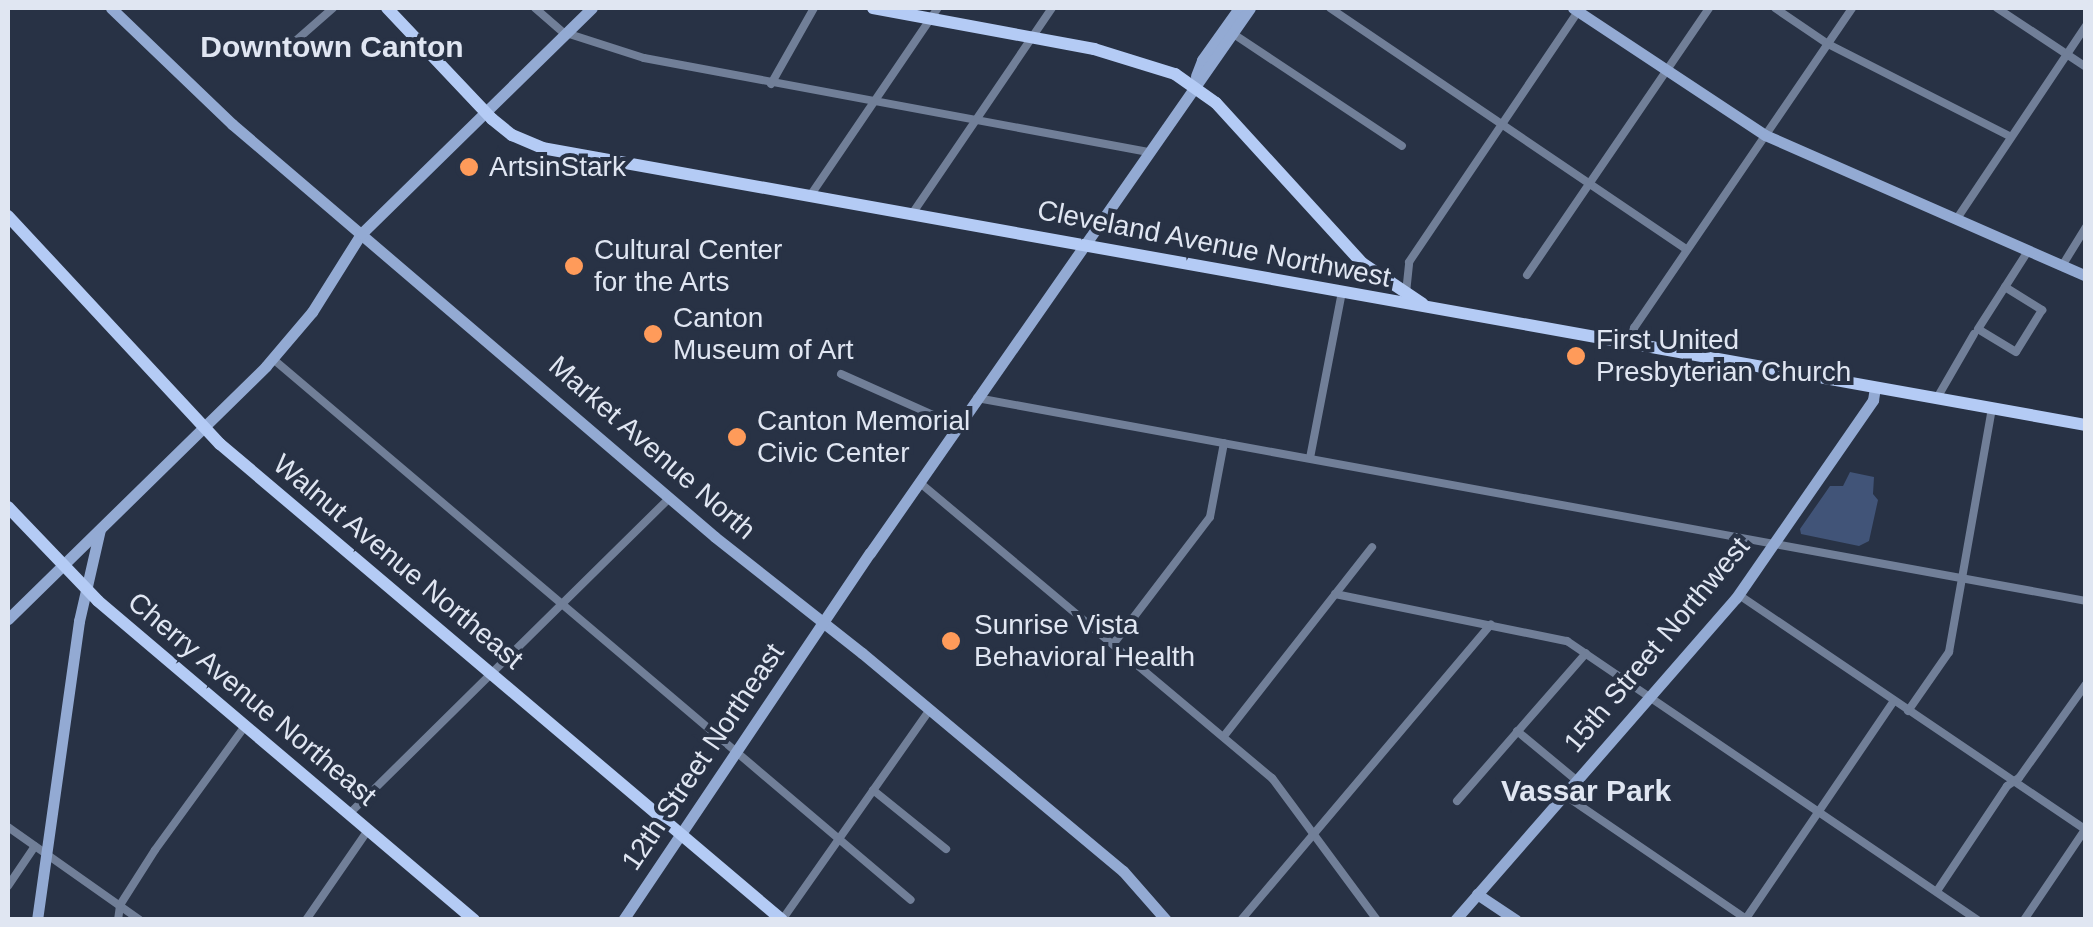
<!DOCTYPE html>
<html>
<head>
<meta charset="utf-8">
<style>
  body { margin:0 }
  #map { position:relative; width:2093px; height:927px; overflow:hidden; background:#283245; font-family:Helvetica,sans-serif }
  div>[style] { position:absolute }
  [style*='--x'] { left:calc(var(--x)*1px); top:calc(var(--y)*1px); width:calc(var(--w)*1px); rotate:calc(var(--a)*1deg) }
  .green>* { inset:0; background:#415478 }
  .street>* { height:8px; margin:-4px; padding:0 4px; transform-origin:4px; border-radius:4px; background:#717f98 }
  .secondary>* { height:11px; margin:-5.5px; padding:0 5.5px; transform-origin:5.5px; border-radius:5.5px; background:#93aad3 }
  .primary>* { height:12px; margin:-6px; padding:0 6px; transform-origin:6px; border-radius:6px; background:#b4cbf5 }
  .dots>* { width:28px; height:28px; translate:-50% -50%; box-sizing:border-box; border:5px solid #283245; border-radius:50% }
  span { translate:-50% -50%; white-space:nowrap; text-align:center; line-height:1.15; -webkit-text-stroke:8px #283245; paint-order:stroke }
  .poi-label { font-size:28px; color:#e0e6f2 }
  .left { translate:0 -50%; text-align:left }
  .street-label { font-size:28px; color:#e0e6f2 }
  .neighbourhood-label { font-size:30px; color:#e0e6f2; font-weight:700 }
  .frame { position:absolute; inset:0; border:10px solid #e0e6f2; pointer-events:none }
</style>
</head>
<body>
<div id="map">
  <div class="green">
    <i style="clip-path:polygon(1850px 472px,1874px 477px,1873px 494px,1878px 500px,1869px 541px,1859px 546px,1801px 534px,1800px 529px,1830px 486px,1843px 486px)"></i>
  </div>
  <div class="street">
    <i style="--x:535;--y:8;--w:37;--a:41"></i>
    <i style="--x:563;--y:32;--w:85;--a:17.8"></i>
    <i style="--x:644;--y:58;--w:513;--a:10.56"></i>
    <i style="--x:1330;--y:8;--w:431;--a:34.1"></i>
    <i style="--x:1775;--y:8;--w:64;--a:34.2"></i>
    <i style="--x:1828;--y:44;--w:205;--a:26.9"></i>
    <i style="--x:1997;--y:8;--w:107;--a:33.5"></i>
    <i style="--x:1232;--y:33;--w:204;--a:33.6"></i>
    <i style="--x:292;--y:44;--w:55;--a:-41.3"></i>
    <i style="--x:771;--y:84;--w:87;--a:-60.5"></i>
    <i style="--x:810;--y:196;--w:227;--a:-55.8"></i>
    <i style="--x:912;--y:214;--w:249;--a:-55.8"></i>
    <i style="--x:1956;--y:220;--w:234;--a:-56.2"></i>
    <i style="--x:2062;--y:266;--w:46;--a:-58.4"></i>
    <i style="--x:1527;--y:275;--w:323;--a:-55.7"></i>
    <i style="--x:2005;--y:287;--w:44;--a:31.9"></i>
    <i style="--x:2042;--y:310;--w:49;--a:121.8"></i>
    <i style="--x:2016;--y:352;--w:44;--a:-148.8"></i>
    <i style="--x:1978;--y:329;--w:50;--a:-57.3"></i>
    <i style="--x:2005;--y:287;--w:43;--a:-57.4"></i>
    <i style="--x:1406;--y:293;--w:31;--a:-84"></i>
    <i style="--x:1409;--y:262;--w:304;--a:-56"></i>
    <i style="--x:1630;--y:342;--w:15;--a:-74"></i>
    <i style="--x:1634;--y:328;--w:387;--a:-55.7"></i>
    <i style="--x:273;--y:359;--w:836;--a:40.3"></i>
    <i style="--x:841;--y:374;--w:128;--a:24"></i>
    <i style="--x:977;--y:398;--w:1127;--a:10.37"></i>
    <i style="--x:1937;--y:398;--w:74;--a:-60"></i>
    <i style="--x:1310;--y:458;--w:169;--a:-79.1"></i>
    <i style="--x:919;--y:482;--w:461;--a:40"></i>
    <i style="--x:1272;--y:778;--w:177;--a:53.5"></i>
    <i style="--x:1335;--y:594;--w:237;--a:11.5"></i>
    <i style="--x:1567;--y:641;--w:497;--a:34.2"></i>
    <i style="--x:1739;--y:595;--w:419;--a:34.1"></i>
    <i style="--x:1114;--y:643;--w:158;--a:-52.7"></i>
    <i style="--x:1210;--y:517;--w:75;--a:-79.3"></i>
    <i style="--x:1908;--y:711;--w:72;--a:-55.2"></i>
    <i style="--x:1949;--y:652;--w:248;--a:-80"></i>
    <i style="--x:1517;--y:731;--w:75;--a:39.6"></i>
    <i style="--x:1224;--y:736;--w:240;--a:-51.9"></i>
    <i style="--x:873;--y:790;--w:94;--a:38.9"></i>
    <i style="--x:1563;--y:794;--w:224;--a:34.3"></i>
    <i style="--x:1457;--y:801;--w:196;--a:-48.9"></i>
    <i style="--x:349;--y:814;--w:450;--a:-44.6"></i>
    <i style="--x:8;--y:827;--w:161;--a:35.2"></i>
    <i style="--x:8;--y:886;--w:48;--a:-56"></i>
    <i style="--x:1937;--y:891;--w:126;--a:-56.3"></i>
    <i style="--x:2007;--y:786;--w:14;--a:-34"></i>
    <i style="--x:2019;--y:778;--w:115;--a:-54.5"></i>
    <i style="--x:118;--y:920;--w:15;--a:-82"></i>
    <i style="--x:120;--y:905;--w:65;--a:-57.5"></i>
    <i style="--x:155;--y:850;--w:153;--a:-54"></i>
    <i style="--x:306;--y:920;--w:109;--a:-55.4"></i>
    <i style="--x:782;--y:920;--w:256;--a:-54.9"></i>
    <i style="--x:1241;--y:920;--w:387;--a:-49.8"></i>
    <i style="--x:1745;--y:920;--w:265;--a:-55.8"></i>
    <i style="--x:2024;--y:920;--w:111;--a:-56"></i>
  </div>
  <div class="secondary">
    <i style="--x:111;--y:8;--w:168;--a:43.8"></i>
    <i style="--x:232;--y:124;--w:635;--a:40.53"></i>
    <i style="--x:715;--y:537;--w:187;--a:38.3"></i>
    <i style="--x:862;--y:653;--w:340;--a:39.9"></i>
    <i style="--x:1123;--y:871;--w:65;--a:48.7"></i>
    <i style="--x:1573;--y:8;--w:230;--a:33.5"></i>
    <i style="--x:1765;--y:135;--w:351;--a:23.7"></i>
    <i style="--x:1196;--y:76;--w:17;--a:-69"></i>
    <i style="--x:1202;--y:60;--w:64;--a:-54.6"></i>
    <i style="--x:8;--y:619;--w:361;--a:-44.4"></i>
    <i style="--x:266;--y:366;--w:71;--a:-49.6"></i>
    <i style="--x:312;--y:312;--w:92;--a:-57.9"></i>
    <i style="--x:361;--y:234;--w:323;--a:-44.4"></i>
    <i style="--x:1477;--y:894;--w:47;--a:33.7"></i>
    <i style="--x:37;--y:920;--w:302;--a:-82"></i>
    <i style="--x:79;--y:621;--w:94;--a:-77.1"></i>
    <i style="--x:623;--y:920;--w:442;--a:-56.1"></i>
    <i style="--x:870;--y:553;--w:664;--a:-55.11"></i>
    <i style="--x:1455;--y:920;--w:427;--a:-48.9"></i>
    <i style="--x:1736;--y:598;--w:241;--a:-55.3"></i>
    <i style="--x:1873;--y:400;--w:13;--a:-81"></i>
  </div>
  <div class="primary">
    <i style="--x:387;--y:8;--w:153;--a:46.6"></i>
    <i style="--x:492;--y:119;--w:26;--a:39"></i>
    <i style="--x:512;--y:135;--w:33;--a:23"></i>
    <i style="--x:542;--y:148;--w:1569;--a:10.17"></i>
    <i style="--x:873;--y:8;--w:225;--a:10.5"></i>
    <i style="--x:1094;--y:49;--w:85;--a:17.2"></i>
    <i style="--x:1175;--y:74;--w:50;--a:35.3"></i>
    <i style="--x:1216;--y:103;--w:217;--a:47.6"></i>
    <i style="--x:1362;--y:263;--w:73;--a:33.9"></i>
    <i style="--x:8;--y:216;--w:311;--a:47.1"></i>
    <i style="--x:220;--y:444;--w:736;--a:40.26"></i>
    <i style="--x:8;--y:507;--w:130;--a:46.2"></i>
    <i style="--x:98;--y:601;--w:493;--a:40.3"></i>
  </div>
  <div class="dots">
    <i style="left:469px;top:167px;background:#ff9b5a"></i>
    <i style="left:574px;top:266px;background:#ff9b5a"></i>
    <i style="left:653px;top:334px;background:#ff9b5a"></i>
    <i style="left:1576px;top:356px;background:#ff9b5a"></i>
    <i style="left:737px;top:437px;background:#ff9b5a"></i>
    <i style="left:951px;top:641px;background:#ff9b5a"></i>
  </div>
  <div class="poi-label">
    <span class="left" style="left:489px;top:167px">ArtsinStark</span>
    <span class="left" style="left:594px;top:266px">Cultural Center<br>for the Arts</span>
    <span class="left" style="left:673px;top:334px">Canton<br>Museum of Art</span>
    <span class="left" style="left:1596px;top:356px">First United<br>Presbyterian Church</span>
    <span class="left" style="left:757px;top:437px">Canton Memorial<br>Civic Center</span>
    <span class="left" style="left:974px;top:641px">Sunrise Vista<br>Behavioral Health</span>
  </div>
  <div class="street-label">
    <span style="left:1214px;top:244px;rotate:11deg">Cleveland Avenue Northwest</span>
    <span style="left:652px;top:448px;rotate:41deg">Market Avenue North</span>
    <span style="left:398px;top:562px;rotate:40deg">Walnut Avenue Northeast</span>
    <span style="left:1657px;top:645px;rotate:-50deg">15th Street Northwest</span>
    <span style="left:252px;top:699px;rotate:40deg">Cherry Avenue Northeast</span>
    <span style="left:703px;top:757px;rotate:-56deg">12th Street Northeast</span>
  </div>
  <div class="neighbourhood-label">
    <span style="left:332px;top:47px">Downtown Canton</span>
    <span style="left:1586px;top:791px">Vassar Park</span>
  </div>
  <div class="frame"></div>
</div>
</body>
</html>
